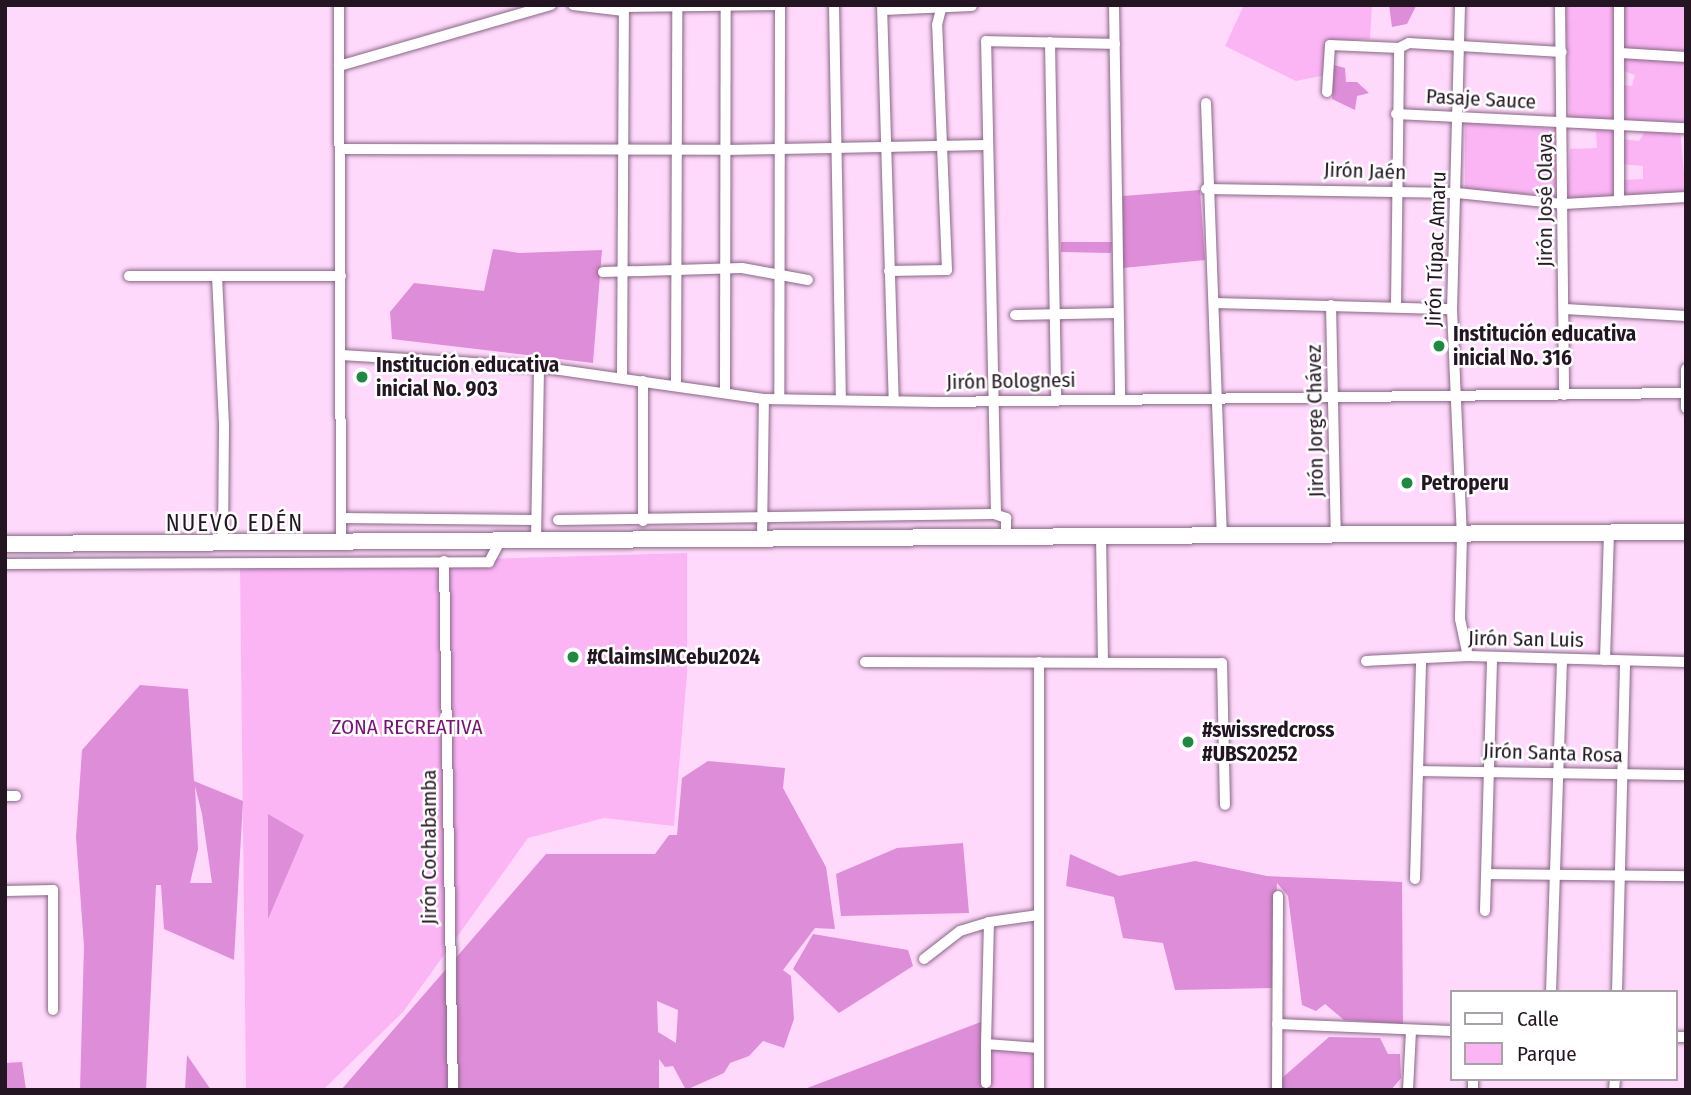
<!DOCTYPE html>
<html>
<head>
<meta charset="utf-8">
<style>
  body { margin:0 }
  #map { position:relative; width:1691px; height:1095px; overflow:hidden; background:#ffd9fb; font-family:"Fira Sans Condensed",sans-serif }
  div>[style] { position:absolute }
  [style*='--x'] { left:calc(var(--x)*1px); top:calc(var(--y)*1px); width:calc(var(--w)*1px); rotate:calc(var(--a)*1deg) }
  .green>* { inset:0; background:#fbb5f5 }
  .forest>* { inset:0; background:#de8dd8 }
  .roads { filter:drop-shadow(0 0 2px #886785) drop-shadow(0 0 2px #886785) }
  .minor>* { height:10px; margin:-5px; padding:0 5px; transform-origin:5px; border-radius:5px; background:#fff }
  .highway>* { height:16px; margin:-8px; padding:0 8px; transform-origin:8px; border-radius:8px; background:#fff }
  .dots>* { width:19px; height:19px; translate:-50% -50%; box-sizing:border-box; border:4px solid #fff; border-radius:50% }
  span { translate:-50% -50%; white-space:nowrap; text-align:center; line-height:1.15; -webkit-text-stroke:5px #fff; paint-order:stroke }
  .street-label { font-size:21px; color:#231622 }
  .poi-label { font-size:21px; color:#231622; font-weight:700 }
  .left { translate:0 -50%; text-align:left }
  .park-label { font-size:21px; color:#771474 }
  .neighbourhood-label { font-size:23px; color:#231622; letter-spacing:2px }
  .frame { position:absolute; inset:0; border:7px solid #231622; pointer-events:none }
  .legend { position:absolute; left:1450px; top:990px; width:228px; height:91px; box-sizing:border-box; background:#fff; border:2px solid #a7a2a7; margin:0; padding:9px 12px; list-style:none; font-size:21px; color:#231622 }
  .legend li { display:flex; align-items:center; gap:14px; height:35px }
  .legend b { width:35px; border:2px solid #a7a2a7 }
</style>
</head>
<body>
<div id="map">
  <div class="green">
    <i style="clip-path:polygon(1244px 5px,1372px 5px,1370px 39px,1327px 42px,1326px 75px,1296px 81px,1225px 46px)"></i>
    <i style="clip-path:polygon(1565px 5px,1615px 5px,1613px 121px,1570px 119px)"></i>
    <i style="clip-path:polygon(1624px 5px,1684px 5px,1686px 127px,1625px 123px,1624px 85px,1632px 86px,1635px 75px,1624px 71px)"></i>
    <i style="clip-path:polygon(1465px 122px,1560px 129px,1560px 197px,1465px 190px)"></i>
    <i style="clip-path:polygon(1570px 127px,1615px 130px,1615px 196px,1567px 200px,1570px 149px,1597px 148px,1596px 132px)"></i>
    <i style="clip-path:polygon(1646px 130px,1680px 130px,1686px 193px,1621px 198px,1621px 180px,1643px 179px,1643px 166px,1620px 164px,1622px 139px,1639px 141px)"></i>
    <i style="clip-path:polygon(687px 553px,687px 674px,674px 826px,604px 818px,528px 838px,403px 1012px,323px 1090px,246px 1090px,240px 566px)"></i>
    <i style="clip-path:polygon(986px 1044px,1037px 1048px,1037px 1090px,987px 1090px)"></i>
  </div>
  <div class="forest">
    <i style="clip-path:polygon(1389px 5px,1416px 5px,1416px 6px,1407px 24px,1392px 27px)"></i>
    <i style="clip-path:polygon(1334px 65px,1345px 68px,1346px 82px,1357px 82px,1369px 93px,1357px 96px,1355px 110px,1332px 99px)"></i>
    <i style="clip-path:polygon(1200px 190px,1205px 260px,1123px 268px,1123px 196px)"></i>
    <i style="clip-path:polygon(1061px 242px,1112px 242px,1111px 253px,1061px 252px)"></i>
    <i style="clip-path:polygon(493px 249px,519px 253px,602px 250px,593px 363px,392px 339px,390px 312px,414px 283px,484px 291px)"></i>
    <i style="clip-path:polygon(evenodd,140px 685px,188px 689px,194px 781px,243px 801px,234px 960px,164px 929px,161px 885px,156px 885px,146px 1090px,80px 1090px,84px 946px,76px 837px,82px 750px,140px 685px,195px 786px,202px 814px,212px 883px,190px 883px,198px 849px,195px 786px)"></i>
    <i style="clip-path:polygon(evenodd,708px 761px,785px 768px,783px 788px,826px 867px,835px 929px,815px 928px,783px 970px,791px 976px,794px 1019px,784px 1048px,763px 1041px,749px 1056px,730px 1063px,724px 1073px,686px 1090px,673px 1066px,665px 1067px,659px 1059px,659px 1090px,341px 1090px,546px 854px,655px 854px,669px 835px,677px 835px,682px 778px,708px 761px,657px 1001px,678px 1010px,676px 1043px,658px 1032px,657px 1001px)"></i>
    <i style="clip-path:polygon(268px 814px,304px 835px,268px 919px)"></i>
    <i style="clip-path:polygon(963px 843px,969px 913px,841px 916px,836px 874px,897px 848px)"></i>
    <i style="clip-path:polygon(1070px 854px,1119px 876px,1195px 861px,1267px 876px,1402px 882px,1403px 1024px,1344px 1020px,1325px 1004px,1316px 1011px,1302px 1005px,1288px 896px,1277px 883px,1272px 988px,1175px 990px,1163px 943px,1123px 938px,1114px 897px,1066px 886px)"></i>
    <i style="clip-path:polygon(813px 934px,908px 950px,913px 966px,839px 1013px,793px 969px)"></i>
    <i style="clip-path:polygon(986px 1020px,986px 1090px,802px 1090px)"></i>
    <i style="clip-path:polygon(1329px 1037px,1380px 1038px,1388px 1054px,1400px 1054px,1401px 1078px,1391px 1090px,1282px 1090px,1282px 1078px)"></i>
    <i style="clip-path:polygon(187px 1055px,211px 1090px,185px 1090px)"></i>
    <i style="clip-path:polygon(22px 1062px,26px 1090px,5px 1090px,5px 1063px)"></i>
  </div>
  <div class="roads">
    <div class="minor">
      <i style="--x:339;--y:5;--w:536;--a:89.79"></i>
      <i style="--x:573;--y:5;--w:51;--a:6.7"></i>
      <i style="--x:834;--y:5;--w:395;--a:89"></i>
      <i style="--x:882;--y:5;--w:396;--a:88.3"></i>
      <i style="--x:1114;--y:5;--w:393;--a:89.1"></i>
      <i style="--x:1460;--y:5;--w:304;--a:91.5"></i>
      <i style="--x:1452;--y:309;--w:226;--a:87.5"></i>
      <i style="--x:1462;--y:535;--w:84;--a:91.4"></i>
      <i style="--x:1460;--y:619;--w:38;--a:78"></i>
      <i style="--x:1560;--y:5;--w:390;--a:89.4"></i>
      <i style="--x:624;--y:7;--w:156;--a:-0.7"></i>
      <i style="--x:780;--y:5;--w:393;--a:90.1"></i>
      <i style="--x:883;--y:10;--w:89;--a:-2.6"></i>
      <i style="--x:1050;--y:42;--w:356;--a:89"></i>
      <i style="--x:1399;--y:48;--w:11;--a:-27"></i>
      <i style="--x:1409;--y:43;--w:153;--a:3.4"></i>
      <i style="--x:1620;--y:53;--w:66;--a:3.5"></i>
      <i style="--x:339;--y:66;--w:221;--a:-16.1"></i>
      <i style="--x:1327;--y:92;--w:47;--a:-86.3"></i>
      <i style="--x:1330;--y:45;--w:69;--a:2.5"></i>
      <i style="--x:1206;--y:103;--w:432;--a:87.9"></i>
      <i style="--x:1396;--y:114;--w:290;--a:2.8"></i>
      <i style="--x:340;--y:149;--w:385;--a:0.1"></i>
      <i style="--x:725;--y:150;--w:262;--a:-1.1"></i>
      <i style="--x:1206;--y:189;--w:251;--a:0.9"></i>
      <i style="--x:1457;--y:193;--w:108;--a:5.9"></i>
      <i style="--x:1564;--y:204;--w:122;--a:-3.3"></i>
      <i style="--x:1619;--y:201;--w:196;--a:-90"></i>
      <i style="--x:889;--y:271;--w:58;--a:-1"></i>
      <i style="--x:947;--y:270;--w:245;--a:-92.3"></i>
      <i style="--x:937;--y:25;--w:21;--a:-76"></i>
      <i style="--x:603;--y:272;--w:139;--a:-1.6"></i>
      <i style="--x:742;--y:268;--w:67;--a:10.3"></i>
      <i style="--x:129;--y:276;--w:212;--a:0"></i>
      <i style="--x:217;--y:276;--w:151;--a:87.3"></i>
      <i style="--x:224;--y:427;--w:114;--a:90.5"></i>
      <i style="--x:1215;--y:303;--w:237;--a:1.5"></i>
      <i style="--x:1331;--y:305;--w:230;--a:88.8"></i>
      <i style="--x:1396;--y:307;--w:259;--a:-89.3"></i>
      <i style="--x:1565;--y:309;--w:121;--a:3.3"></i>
      <i style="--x:1015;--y:315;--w:103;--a:-1.1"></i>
      <i style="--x:341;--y:355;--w:198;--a:3.5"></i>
      <i style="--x:539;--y:367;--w:227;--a:8.1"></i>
      <i style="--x:764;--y:399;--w:172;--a:1"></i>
      <i style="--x:936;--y:402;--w:750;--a:-0.69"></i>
      <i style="--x:1686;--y:369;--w:39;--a:90"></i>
      <i style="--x:622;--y:378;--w:373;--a:-89.7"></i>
      <i style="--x:676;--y:383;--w:378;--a:-89.8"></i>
      <i style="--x:725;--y:391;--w:386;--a:-89.9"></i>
      <i style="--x:996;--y:514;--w:473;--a:-91.2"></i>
      <i style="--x:986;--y:41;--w:129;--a:1.3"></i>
      <i style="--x:341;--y:518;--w:193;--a:0.6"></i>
      <i style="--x:558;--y:520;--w:436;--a:-0.8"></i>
      <i style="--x:994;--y:514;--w:13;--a:18"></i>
      <i style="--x:1006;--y:518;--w:19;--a:90"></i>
      <i style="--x:643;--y:521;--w:140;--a:-90"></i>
      <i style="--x:1101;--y:535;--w:127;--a:89.1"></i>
      <i style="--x:762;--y:538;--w:139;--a:-89.2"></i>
      <i style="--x:536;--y:541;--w:174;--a:-89"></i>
      <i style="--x:444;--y:561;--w:529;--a:89.03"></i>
      <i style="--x:5;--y:564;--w:484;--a:-0.2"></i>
      <i style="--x:489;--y:562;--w:24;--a:-62"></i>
      <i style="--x:1605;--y:660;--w:128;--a:-88.2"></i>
      <i style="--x:1366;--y:661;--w:102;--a:-2.8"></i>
      <i style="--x:1468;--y:656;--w:218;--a:1.6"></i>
      <i style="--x:865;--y:662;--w:357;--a:0.2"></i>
      <i style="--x:1222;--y:663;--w:142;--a:88.8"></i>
      <i style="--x:1420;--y:771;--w:266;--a:0.9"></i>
      <i style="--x:5;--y:796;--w:11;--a:0"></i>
      <i style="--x:1486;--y:874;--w:200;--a:0.6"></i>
      <i style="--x:1415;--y:879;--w:220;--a:-88.4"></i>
      <i style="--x:5;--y:891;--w:48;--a:-1.2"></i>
      <i style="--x:53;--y:890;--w:120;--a:90"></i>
      <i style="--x:1485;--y:911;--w:253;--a:-88.4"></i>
      <i style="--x:924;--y:959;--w:46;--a:-37.9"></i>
      <i style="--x:960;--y:931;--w:30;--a:-17"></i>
      <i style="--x:1551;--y:992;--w:333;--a:-88.1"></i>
      <i style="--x:1617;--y:992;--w:331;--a:-88.6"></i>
      <i style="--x:1277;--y:1024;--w:174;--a:2.3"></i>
      <i style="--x:1675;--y:1037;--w:11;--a:0"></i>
      <i style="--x:986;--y:1044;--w:122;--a:-88.6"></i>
      <i style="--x:989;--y:922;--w:50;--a:-8"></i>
      <i style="--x:986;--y:1083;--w:39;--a:-90"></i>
      <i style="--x:986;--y:1044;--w:53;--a:4.3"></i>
      <i style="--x:1039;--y:1090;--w:428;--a:-90"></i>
      <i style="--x:1277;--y:1090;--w:194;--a:-89.7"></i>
      <i style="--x:1408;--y:1090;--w:60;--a:-87.1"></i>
      <i style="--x:1473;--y:1090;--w:11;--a:-90"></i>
      <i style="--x:1614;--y:1090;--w:11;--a:-85"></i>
    </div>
    <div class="highway">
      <i style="--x:5;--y:544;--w:1681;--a:-0.41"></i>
    </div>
  </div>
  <div class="dots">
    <i style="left:1439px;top:346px;background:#1d8941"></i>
    <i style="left:362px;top:377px;background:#1d8941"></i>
    <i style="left:1407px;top:483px;background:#1d8941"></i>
    <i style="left:573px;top:657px;background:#1d8941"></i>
    <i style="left:1188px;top:742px;background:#1d8941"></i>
  </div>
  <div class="street-label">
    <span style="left:1481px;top:99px;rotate:3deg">Pasaje Sauce</span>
    <span style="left:1365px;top:171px;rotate:2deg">Jirón Jaén</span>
    <span style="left:1545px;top:200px;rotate:-90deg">Jirón José Olaya</span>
    <span style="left:1436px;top:249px;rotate:-88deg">Jirón Túpac Amaru</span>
    <span style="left:1011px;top:381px;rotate:-1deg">Jirón Bolognesi</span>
    <span style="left:1315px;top:421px;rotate:-91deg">Jirón Jorge Chávez</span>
    <span style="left:1526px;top:639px;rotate:1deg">Jirón San Luis</span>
    <span style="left:1553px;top:753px;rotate:2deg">Jirón Santa Rosa</span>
    <span style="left:429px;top:847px;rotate:-90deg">Jirón Cochabamba</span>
  </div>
  <div class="poi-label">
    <span class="left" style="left:1453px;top:346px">Institución educativa<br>inicial No. 316</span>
    <span class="left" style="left:376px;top:377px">Institución educativa<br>inicial No. 903</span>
    <span class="left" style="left:1421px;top:483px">Petroperu</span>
    <span class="left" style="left:587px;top:657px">#ClaimsIMCebu2024</span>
    <span class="left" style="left:1202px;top:742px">#swissredcross<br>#UBS20252</span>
  </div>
  <div class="park-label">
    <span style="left:407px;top:727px">ZONA RECREATIVA</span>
  </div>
  <div class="neighbourhood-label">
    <span style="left:235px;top:523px">NUEVO EDÉN</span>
  </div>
  <div class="frame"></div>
  <ul class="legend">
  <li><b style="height:9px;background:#fff"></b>Calle</li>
  <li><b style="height:19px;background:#fbb5f5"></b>Parque</li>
  </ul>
</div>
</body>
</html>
